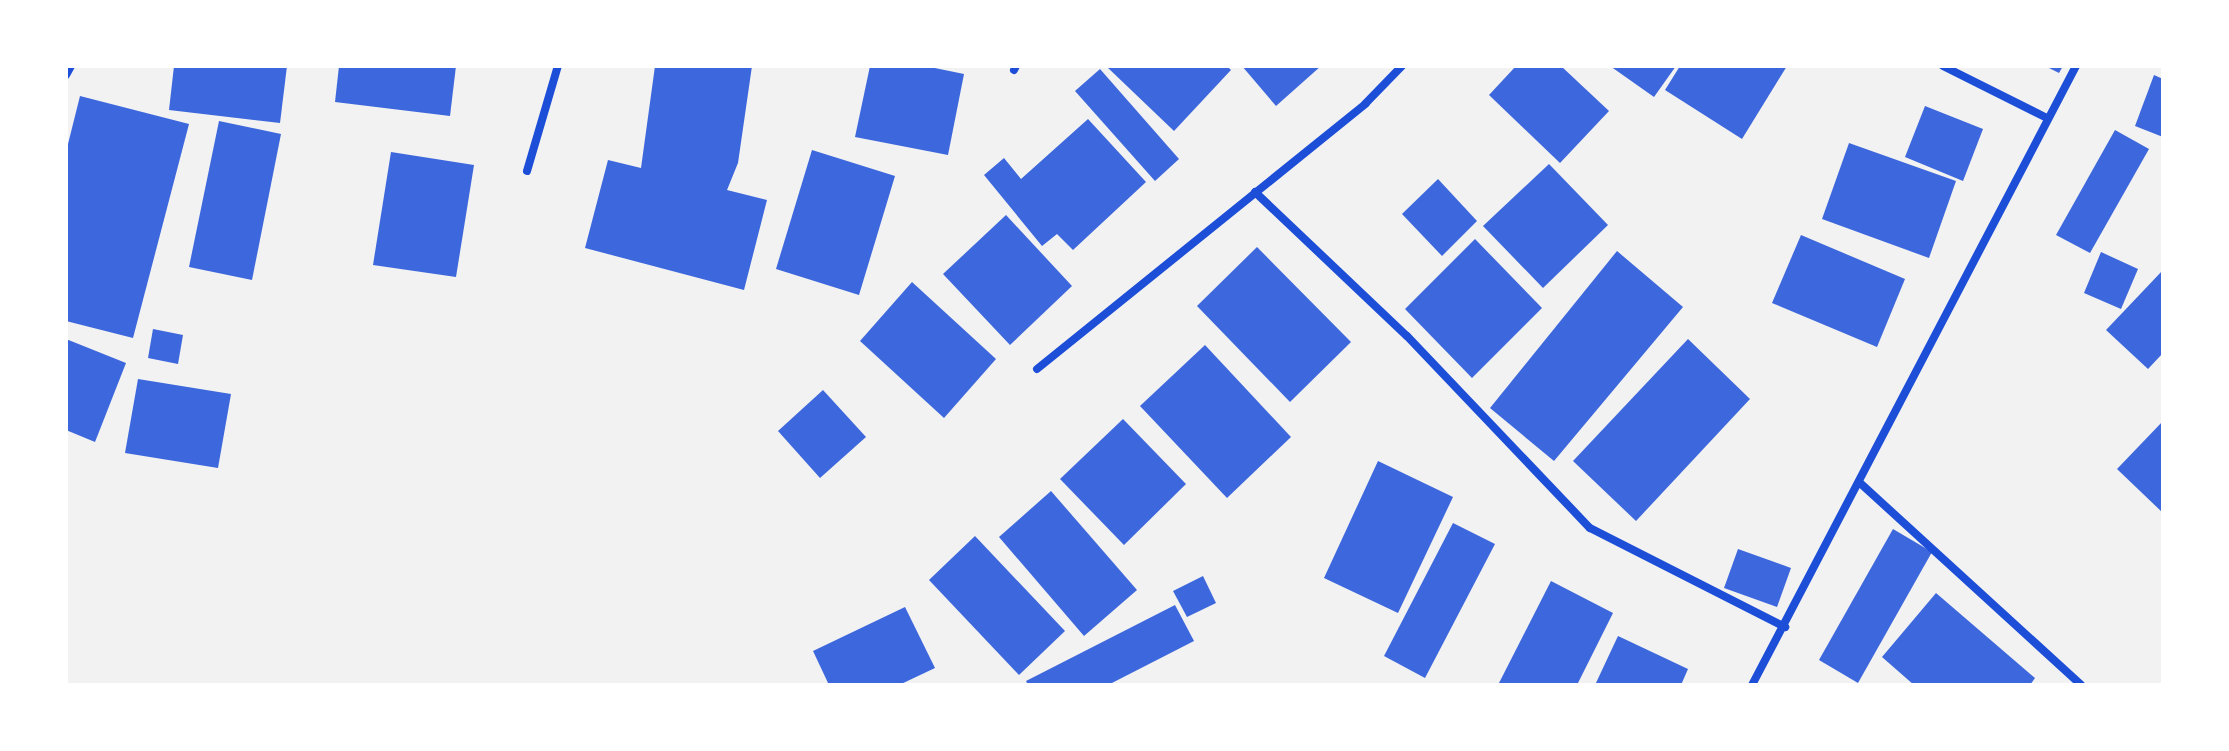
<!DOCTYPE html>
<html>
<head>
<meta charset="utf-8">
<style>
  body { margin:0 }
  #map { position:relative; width:2229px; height:751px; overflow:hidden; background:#f2f2f2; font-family:"Alegreya Sans",sans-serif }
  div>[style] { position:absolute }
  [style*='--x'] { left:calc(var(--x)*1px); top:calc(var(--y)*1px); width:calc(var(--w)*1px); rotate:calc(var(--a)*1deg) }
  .building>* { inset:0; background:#3d67dc }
  .minor>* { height:8px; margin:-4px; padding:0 4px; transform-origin:4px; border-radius:4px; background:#1d4ed8 }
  span { translate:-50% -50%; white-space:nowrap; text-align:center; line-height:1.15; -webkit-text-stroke:6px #fff; paint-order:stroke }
  .frame { position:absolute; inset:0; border:68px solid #fff; pointer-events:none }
</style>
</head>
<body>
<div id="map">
  <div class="building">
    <i style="clip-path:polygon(174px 66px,287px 66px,280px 123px,169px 110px)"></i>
    <i style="clip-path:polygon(339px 66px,456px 66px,450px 116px,335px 102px)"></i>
    <i style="clip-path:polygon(655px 66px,752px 66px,738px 163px,727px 190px,767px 200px,744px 290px,585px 248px,608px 160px,641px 168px)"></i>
    <i style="clip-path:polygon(870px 66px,925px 66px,964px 74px,948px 155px,855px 137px)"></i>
    <i style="clip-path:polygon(1106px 66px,1227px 66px,1231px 70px,1174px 131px)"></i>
    <i style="clip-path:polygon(1242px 66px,1321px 66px,1276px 106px)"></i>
    <i style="clip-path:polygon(1516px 66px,1561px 66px,1609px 111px,1560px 163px,1489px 95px)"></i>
    <i style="clip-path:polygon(1610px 66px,1676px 66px,1654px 97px)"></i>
    <i style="clip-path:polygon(1680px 66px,1787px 66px,1742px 139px,1665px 90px)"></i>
    <i style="clip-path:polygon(2045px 66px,2063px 66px,2059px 73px)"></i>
    <i style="clip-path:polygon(1100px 69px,1179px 159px,1155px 181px,1075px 91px)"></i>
    <i style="clip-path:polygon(2154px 75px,2163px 79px,2163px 137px,2135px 126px)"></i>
    <i style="clip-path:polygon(80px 96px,189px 124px,133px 338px,66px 321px,66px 152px)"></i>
    <i style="clip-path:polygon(1925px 106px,1983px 129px,1963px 181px,1905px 157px)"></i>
    <i style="clip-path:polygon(1088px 119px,1146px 182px,1073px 250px,1057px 234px,1042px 246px,984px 175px,1004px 158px,1021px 179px)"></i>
    <i style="clip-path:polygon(219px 121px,281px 134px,252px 280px,189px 267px)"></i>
    <i style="clip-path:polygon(2115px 130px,2149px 149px,2090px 253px,2056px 235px)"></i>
    <i style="clip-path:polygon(1849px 143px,1956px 181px,1929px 258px,1822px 219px)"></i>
    <i style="clip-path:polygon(812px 150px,895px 176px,859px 295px,776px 269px)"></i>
    <i style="clip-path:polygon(391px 152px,474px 165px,456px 277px,373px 265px)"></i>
    <i style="clip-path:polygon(1549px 164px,1608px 225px,1543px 288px,1483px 226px)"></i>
    <i style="clip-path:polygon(1438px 179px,1477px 221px,1442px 256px,1402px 214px)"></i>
    <i style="clip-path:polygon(1006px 215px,1072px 286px,1010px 345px,943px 274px)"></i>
    <i style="clip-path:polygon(1801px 235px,1905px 279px,1877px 347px,1772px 303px)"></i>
    <i style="clip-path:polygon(1475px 239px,1542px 308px,1472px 378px,1405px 309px)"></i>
    <i style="clip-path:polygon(1257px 247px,1351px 342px,1290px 402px,1197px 306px)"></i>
    <i style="clip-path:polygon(1617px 251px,1683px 307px,1554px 461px,1490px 408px)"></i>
    <i style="clip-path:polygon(2101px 252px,2138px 269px,2121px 309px,2084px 293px)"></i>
    <i style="clip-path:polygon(2163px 270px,2163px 353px,2148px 369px,2106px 330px)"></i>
    <i style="clip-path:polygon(912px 282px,996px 359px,944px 418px,860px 341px)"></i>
    <i style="clip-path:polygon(153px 329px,183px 335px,178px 364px,148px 358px)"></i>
    <i style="clip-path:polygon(66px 339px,126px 363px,95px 442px,66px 430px)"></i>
    <i style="clip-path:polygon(1688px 339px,1750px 399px,1636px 521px,1573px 461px)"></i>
    <i style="clip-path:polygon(1205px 345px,1291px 437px,1227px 498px,1140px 406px)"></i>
    <i style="clip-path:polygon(138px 379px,231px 394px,218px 468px,125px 453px)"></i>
    <i style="clip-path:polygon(823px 390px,866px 437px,820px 478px,778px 431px)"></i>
    <i style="clip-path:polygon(1123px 419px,1186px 484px,1124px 545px,1060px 479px)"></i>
    <i style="clip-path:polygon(2163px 421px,2163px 513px,2117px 469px)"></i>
    <i style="clip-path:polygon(1378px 461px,1453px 497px,1398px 613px,1324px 578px)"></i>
    <i style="clip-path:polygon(1051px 491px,1137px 590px,1084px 636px,999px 537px)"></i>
    <i style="clip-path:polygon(1453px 523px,1495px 544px,1425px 678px,1384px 656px)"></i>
    <i style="clip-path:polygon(1893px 529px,1932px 552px,1858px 683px,1819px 660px)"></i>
    <i style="clip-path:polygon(975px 536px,1065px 631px,1019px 675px,929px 580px)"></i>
    <i style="clip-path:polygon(1738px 549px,1791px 568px,1777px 607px,1724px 588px)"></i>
    <i style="clip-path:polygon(1203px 576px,1216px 603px,1187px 617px,1173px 591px)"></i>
    <i style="clip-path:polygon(1551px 581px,1613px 613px,1577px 685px,1498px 685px)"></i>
    <i style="clip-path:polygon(1936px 593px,2035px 678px,2030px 685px,1914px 685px,1882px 657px)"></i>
    <i style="clip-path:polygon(1175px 605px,1194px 641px,1108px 685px,1028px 685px,1026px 681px)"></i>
    <i style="clip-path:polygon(905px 607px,935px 668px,899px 685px,829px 685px,813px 651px)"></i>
    <i style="clip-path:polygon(1618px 636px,1688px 669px,1681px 685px,1595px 685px)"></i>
  </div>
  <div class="minor">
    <i style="--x:1943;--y:66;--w:114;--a:26.6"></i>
    <i style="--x:1014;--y:70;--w:4;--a:-63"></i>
    <i style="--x:66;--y:75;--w:10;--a:-61"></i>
    <i style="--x:527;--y:171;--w:109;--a:-73.6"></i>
    <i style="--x:1255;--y:192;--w:209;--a:43.5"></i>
    <i style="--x:1407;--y:336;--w:265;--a:46.4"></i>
    <i style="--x:1590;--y:528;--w:219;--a:26.9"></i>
    <i style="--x:1037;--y:369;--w:422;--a:-38.9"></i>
    <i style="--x:1365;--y:104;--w:53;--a:-45.8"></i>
    <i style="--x:1859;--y:482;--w:301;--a:42.4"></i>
    <i style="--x:1752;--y:685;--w:699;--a:-62.37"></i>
  </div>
  <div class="frame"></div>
</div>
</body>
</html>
